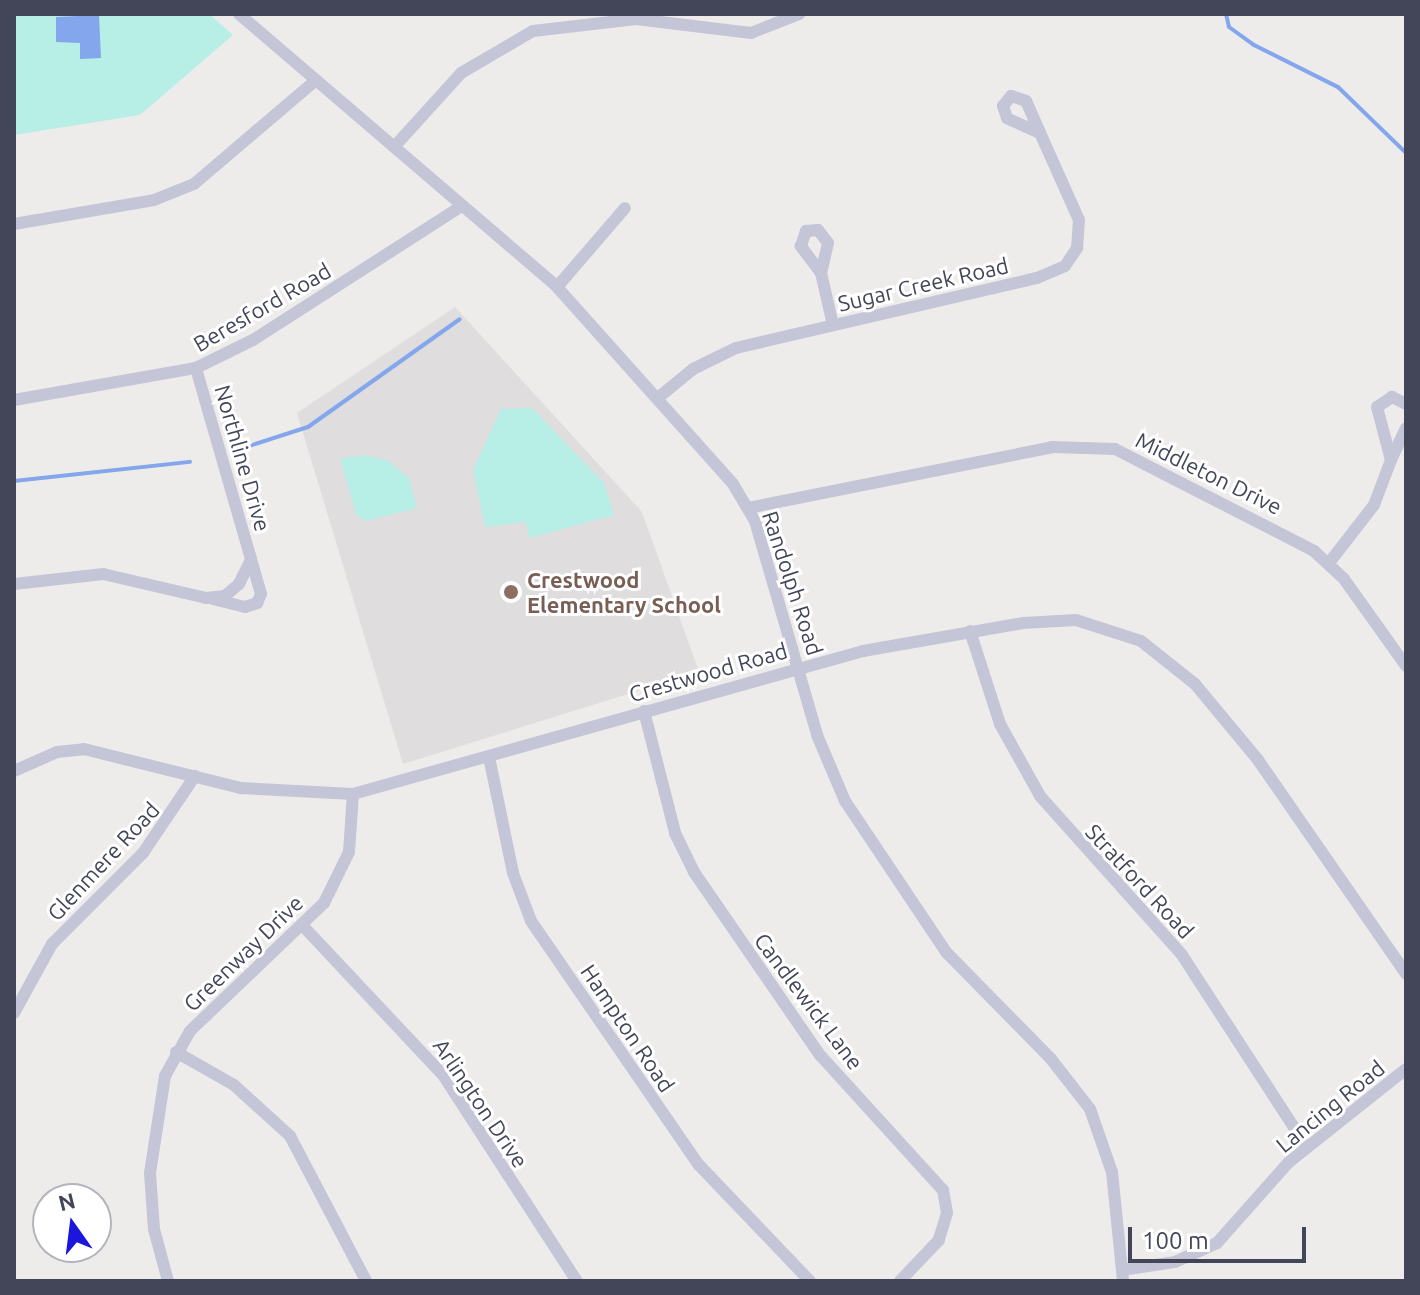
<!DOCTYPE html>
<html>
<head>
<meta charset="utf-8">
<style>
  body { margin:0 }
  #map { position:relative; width:1420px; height:1295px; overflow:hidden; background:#eeeceb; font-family:Ubuntu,sans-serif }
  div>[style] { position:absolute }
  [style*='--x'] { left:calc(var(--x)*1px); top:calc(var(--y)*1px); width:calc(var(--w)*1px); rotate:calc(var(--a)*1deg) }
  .education>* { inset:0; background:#dfdddd }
  .green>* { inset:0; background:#b7eee6 }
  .water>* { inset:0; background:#83a6ec }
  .stream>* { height:4px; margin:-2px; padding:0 2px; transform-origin:2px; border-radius:2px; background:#83a6ec }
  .street>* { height:12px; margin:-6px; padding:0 6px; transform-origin:6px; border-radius:6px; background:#c4c5d6 }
  .dots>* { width:22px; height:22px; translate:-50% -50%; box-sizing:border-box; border:4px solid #fff; border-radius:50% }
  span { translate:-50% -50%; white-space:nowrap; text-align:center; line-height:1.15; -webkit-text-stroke:6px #fff; paint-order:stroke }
  .street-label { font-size:22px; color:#434558 }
  .education-label { font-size:22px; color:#785e54; font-weight:700 }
  .left { translate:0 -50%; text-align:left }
  .frame { position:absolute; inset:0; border:16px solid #434558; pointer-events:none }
  .north { position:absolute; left:32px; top:1183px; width:80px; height:80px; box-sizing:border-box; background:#fff; border:2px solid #b4b5bc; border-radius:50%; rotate:346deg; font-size:22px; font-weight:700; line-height:32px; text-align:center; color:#434558 }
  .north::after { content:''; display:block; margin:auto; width:28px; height:36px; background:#1a16dd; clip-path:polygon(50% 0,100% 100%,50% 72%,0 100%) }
  .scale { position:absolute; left:1128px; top:1227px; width:178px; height:36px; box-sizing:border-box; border:4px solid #434558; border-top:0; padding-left:10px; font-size:24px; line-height:28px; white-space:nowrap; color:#434558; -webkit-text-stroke:6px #fff; paint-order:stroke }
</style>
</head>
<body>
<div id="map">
  <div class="education">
    <i style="clip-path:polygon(455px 307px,642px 512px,699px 672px,403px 764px,297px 413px)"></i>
  </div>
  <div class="green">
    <i style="clip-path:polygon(14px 14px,209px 14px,233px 35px,140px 115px,14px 135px)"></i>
    <i style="clip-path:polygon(532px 408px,604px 483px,614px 515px,530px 538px,525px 522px,485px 527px,473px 470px,501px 409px)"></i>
    <i style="clip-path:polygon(363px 455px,387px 460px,409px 478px,417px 508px,365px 521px,356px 514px,340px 459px)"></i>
  </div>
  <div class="water">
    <i style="clip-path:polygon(99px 15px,101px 58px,80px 59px,80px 43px,56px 42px,56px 17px)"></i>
  </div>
  <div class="stream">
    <i style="--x:1226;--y:14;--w:13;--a:77"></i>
    <i style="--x:1229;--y:27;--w:31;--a:36"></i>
    <i style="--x:1254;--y:45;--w:94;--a:26.6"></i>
    <i style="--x:1338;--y:87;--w:95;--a:44.1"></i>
    <i style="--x:246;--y:447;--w:65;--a:-17.9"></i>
    <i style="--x:308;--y:427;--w:186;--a:-35.4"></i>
    <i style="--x:14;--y:481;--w:177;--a:-6.2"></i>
  </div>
  <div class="street">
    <i style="--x:239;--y:14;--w:419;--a:40.6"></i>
    <i style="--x:557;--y:287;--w:264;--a:48.2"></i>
    <i style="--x:733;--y:484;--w:43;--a:59.3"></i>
    <i style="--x:755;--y:521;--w:223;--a:73.8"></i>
    <i style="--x:817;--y:735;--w:72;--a:67"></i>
    <i style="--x:845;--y:801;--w:182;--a:56.2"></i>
    <i style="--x:946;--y:952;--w:150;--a:45.5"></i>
    <i style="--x:1051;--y:1059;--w:63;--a:52"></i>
    <i style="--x:1090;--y:1109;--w:67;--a:70.8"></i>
    <i style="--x:1112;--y:1172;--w:110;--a:84.2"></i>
    <i style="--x:1011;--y:96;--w:16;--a:18"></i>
    <i style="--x:1026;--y:101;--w:35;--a:66"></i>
    <i style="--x:1040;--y:133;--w:36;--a:-156"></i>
    <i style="--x:1007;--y:118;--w:13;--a:-108"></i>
    <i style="--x:1003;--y:106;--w:13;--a:-51"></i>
    <i style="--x:394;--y:147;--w:100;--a:-47.8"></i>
    <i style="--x:461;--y:73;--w:83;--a:-30.3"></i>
    <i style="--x:533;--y:31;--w:104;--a:-6.6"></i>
    <i style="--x:636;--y:19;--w:116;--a:6.9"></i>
    <i style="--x:751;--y:33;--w:52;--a:-21.6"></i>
    <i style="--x:14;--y:224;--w:142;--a:-9.7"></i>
    <i style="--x:154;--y:200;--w:43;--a:-21.8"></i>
    <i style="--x:194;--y:184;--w:160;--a:-40.4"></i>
    <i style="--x:818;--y:230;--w:16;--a:52"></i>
    <i style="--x:828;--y:243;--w:31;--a:103"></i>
    <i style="--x:821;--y:273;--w:34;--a:-127"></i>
    <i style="--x:801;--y:246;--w:16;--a:-72"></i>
    <i style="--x:806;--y:231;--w:12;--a:-5"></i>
    <i style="--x:821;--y:273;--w:53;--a:77"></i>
    <i style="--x:557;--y:287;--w:104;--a:-49.3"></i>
    <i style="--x:659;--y:397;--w:44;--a:-39.5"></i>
    <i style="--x:693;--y:369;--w:48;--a:-26"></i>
    <i style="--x:736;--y:348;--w:309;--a:-13.1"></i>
    <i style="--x:1037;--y:278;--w:30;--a:-23"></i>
    <i style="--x:1065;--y:266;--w:22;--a:-56"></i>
    <i style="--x:1077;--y:248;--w:28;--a:-86"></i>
    <i style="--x:1079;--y:220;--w:95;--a:-114.1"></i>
    <i style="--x:14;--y:400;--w:185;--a:-10"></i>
    <i style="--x:196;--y:368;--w:64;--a:-26.2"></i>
    <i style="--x:253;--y:340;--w:248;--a:-32.7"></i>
    <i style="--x:1406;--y:404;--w:16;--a:-153"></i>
    <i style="--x:1392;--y:397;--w:18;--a:146"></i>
    <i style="--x:1377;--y:407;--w:55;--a:75.2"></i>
    <i style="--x:1391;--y:460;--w:35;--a:-65"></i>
    <i style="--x:748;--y:508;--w:310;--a:-11.3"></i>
    <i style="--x:1052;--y:447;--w:63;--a:1.8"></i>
    <i style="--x:1115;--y:449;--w:224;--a:27.1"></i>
    <i style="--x:1314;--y:551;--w:41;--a:43"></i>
    <i style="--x:1344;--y:579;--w:107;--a:54.5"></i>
    <i style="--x:1329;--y:563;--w:73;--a:-52.2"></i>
    <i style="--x:1374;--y:505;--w:48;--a:-69.3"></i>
    <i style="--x:14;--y:584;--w:90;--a:-6.4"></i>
    <i style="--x:103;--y:574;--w:106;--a:13.1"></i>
    <i style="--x:206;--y:598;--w:19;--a:-6"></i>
    <i style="--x:225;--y:596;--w:18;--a:-41"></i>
    <i style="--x:239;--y:584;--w:28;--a:-64"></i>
    <i style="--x:251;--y:559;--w:199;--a:-106.1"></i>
    <i style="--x:213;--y:599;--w:33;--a:14"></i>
    <i style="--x:245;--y:607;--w:13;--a:-18"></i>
    <i style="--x:257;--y:603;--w:10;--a:-66"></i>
    <i style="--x:261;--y:594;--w:33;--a:-106"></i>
    <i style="--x:970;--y:631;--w:98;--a:72.1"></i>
    <i style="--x:1000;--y:724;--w:82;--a:60.9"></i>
    <i style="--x:1040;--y:796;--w:213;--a:48.2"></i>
    <i style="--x:1182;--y:955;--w:228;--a:57"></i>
    <i style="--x:644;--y:711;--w:126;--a:75.7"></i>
    <i style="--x:675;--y:833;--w:43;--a:64"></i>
    <i style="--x:694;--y:872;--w:222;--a:55.5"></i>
    <i style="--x:820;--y:1055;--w:183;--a:47.7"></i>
    <i style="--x:943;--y:1190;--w:23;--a:80"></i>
    <i style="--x:947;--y:1213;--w:28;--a:107"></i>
    <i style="--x:939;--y:1240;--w:57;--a:133.6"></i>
    <i style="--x:489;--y:757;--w:118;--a:78.3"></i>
    <i style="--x:513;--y:873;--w:51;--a:69.4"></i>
    <i style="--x:531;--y:921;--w:296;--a:55.5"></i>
    <i style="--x:699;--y:1165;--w:161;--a:46.3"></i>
    <i style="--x:14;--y:771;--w:47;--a:-23.8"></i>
    <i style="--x:57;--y:752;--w:27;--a:-6"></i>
    <i style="--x:84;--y:749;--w:162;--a:14"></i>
    <i style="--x:241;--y:788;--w:112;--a:3.1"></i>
    <i style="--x:353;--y:794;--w:530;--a:-15.66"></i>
    <i style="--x:863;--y:651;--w:162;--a:-9.9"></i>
    <i style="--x:1023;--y:623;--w:53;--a:-3.2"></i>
    <i style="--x:1076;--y:620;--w:68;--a:17.9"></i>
    <i style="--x:1141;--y:641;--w:69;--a:38.5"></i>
    <i style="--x:1195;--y:684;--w:99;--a:50.3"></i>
    <i style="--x:1258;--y:760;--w:260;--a:55.3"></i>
    <i style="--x:303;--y:926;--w:204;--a:46.8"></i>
    <i style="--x:443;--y:1075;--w:246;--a:57"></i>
    <i style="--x:14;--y:1013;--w:79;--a:-61.2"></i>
    <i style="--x:52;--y:944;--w:129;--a:-45"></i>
    <i style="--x:143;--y:853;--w:93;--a:-56"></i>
    <i style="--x:176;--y:1052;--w:67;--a:29.6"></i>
    <i style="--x:234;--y:1085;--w:76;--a:42.3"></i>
    <i style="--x:290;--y:1136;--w:164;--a:62.3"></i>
    <i style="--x:1122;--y:1270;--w:54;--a:-8.6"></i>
    <i style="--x:1175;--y:1262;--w:46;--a:-24.3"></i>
    <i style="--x:1217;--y:1243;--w:108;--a:-48.4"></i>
    <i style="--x:1289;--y:1162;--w:149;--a:-38.5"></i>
    <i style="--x:168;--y:1281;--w:54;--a:-105.1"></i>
    <i style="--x:154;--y:1229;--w:56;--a:-94.1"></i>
    <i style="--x:150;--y:1173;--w:98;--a:-81.2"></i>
    <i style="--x:165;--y:1076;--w:51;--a:-60.9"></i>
    <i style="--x:190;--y:1031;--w:185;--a:-43.7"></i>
    <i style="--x:324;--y:903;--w:57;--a:-63.9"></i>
    <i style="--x:349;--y:852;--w:58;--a:-86.1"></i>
  </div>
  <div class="dots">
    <i style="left:511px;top:592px;background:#8d6e63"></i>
  </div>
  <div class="street-label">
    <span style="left:923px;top:284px;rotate:-13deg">Sugar Creek Road</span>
    <span style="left:262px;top:307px;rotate:-30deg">Beresford Road</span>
    <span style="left:243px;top:458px;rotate:74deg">Northline Drive</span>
    <span style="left:1209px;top:473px;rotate:26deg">Middleton Drive</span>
    <span style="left:793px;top:583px;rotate:72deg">Randolph Road</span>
    <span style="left:708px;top:672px;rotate:-16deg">Crestwood Road</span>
    <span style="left:103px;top:861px;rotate:-47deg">Glenmere Road</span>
    <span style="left:1140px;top:881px;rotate:47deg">Stratford Road</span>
    <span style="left:243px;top:953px;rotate:-44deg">Greenway Drive</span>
    <span style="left:809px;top:1001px;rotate:53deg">Candlewick Lane</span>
    <span style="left:628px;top:1028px;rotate:56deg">Hampton Road</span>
    <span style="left:481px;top:1103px;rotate:56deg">Arlington Drive</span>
    <span style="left:1330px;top:1106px;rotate:-39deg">Lancing Road</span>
  </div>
  <div class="education-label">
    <span class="left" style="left:527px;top:592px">Crestwood<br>Elementary School</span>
  </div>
  <div class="frame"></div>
  <div class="north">N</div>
  <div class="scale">100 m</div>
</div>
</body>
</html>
